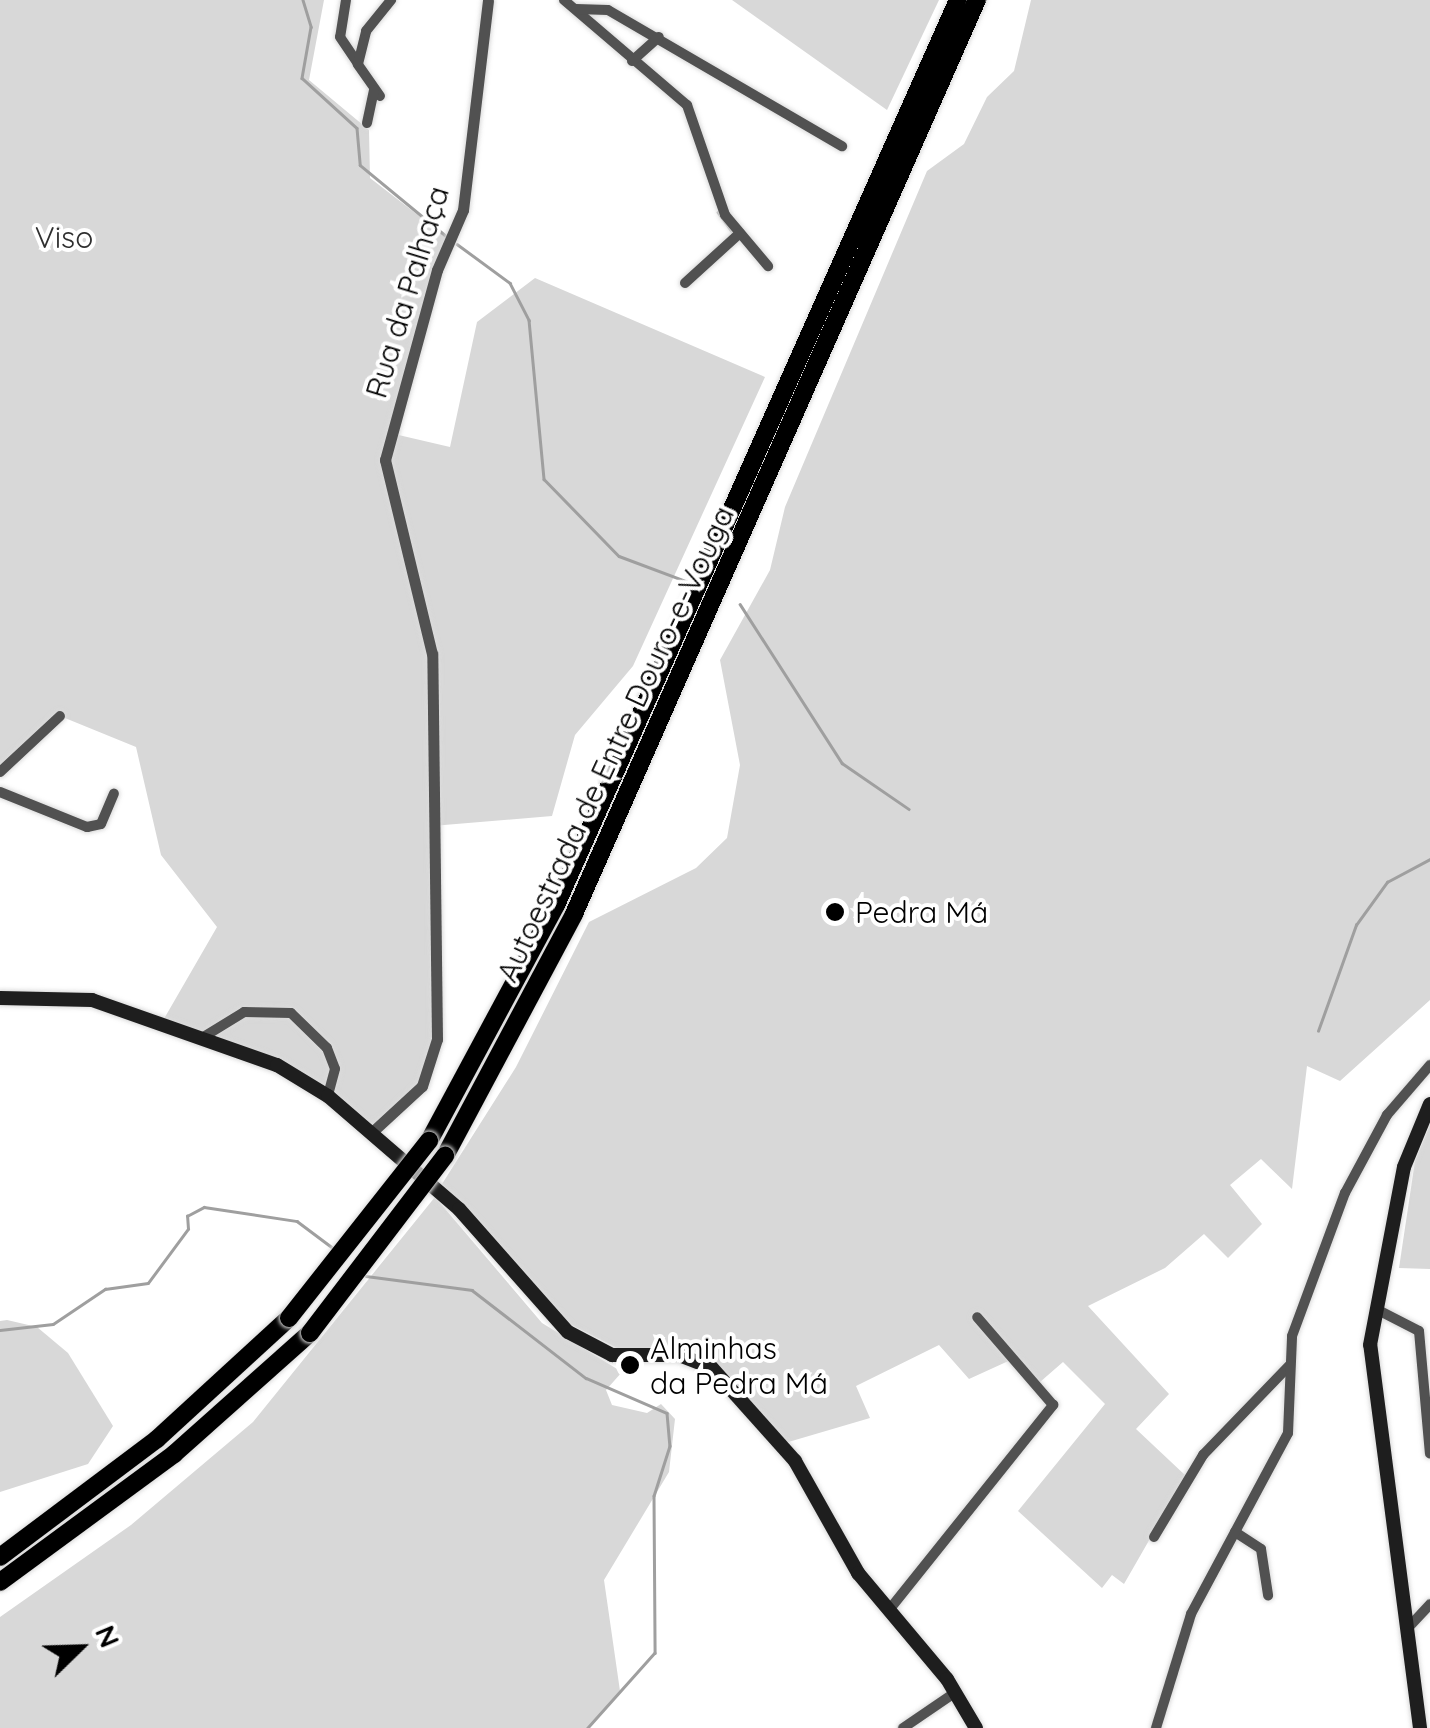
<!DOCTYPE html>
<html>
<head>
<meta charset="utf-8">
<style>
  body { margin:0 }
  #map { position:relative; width:1430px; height:1728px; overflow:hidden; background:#fff; font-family:Quicksand,sans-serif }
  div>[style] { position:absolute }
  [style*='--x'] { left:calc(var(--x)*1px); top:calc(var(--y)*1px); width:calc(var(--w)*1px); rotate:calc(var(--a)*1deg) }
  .green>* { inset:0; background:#d8d8d8 }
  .stream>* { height:2.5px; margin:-1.25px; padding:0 1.25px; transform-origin:1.25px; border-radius:1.25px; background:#9f9f9f }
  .roads { filter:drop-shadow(0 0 2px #dbdbdb) drop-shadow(0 0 2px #dbdbdb) }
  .minor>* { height:10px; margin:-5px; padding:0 5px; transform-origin:5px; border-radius:5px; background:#515151 }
  .tertiary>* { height:11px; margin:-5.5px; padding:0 5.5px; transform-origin:5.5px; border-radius:5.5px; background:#515151 }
  .secondary>* { height:14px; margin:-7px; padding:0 7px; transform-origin:7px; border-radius:7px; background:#1e1e1e }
  .motorway>* { height:18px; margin:-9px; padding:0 9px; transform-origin:9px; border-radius:9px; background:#000 }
  .bridges { filter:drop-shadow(0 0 2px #dbdbdb) drop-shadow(0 0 2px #dbdbdb) }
  .motorway-bridge>* { height:18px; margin:-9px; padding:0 9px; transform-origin:9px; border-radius:9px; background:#000 }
  .dots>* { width:28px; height:28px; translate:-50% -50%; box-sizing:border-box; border:5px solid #fff; border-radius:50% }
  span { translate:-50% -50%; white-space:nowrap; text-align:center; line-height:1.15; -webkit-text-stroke:8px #fff; paint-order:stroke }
  .park-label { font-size:30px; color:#2f2f2f }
  .street-label { font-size:30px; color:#000 }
  .poi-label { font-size:30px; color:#000 }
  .left { translate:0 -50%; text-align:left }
  .north { position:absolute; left:30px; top:1598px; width:100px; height:100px; -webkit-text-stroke:8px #fff; paint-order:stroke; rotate:67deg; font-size:28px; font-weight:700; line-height:40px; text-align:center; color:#000 }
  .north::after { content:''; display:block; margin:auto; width:35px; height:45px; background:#000; clip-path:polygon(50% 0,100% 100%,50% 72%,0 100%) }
</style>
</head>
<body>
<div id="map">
  <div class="green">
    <i style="clip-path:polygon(0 0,324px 0,309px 80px,369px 130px,370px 178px,449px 239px,390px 433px,450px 447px,477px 322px,535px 278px,765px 377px,633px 666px,575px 735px,552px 816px,432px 826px,437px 1039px,422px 1086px,371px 1133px,277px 1065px,161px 1024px,217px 927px,161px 855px,136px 747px,60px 716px,0 772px)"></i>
    <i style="clip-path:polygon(732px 0,939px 0,887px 110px)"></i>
    <i style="clip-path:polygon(1031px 0,1430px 0,1430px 1000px,1340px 1081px,1307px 1066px,1292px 1189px,1261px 1159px,1230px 1185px,1262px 1224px,1228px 1258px,1204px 1234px,1165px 1268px,1088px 1306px,1169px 1394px,1136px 1429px,1186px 1476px,1124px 1584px,1112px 1575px,1102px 1588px,1018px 1511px,1105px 1404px,1063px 1362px,1040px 1382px,1015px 1358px,969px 1379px,939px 1345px,856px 1386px,870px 1418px,785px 1443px,700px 1352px,619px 1349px,564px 1321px,442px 1184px,516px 1067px,589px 922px,696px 868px,727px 838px,740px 765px,720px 660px,770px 570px,785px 507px,927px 171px,964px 144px,987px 97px,1014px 71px)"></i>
    <i style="clip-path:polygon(1430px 1125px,1430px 1269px,1399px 1268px,1415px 1161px)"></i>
    <i style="clip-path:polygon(435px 1197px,542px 1323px,622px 1372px,606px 1390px,612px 1405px,647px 1413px,661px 1404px,675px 1419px,669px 1472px,604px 1580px,620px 1691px,588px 1728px,0 1728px,0 1617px,131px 1525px,253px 1422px)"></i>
    <i style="clip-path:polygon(7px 1320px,37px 1327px,68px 1353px,113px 1426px,88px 1464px,0 1492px,0 1321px)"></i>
  </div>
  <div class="stream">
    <i style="--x:303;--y:0;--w:28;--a:73"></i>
    <i style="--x:311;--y:27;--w:52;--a:100"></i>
    <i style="--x:302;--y:78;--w:74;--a:42.3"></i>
    <i style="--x:357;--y:128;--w:37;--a:85"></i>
    <i style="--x:360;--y:165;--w:112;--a:39.5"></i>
    <i style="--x:718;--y:212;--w:29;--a:54"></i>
    <i style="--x:457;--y:244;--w:66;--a:36.3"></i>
    <i style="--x:510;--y:283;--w:42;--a:62.8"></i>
    <i style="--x:529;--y:320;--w:160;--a:84.6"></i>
    <i style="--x:544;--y:479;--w:107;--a:45.8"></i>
    <i style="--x:619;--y:556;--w:74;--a:20.6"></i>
    <i style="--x:740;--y:604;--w:189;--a:57.3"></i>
    <i style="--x:842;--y:763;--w:81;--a:34.5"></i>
    <i style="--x:1318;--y:1031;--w:113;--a:-70.3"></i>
    <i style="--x:1356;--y:925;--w:53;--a:-54.2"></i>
    <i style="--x:1387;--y:882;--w:49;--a:-28.1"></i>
    <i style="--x:366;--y:1276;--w:107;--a:7.5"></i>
    <i style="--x:472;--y:1290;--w:144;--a:37.7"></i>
    <i style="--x:586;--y:1378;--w:88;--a:23.4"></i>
    <i style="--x:667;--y:1413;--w:33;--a:85"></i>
    <i style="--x:670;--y:1446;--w:52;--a:107.7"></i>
    <i style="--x:654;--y:1496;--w:157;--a:89.6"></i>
    <i style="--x:655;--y:1653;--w:101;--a:131.8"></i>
    <i style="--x:0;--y:1330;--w:53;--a:-6.5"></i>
    <i style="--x:53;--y:1324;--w:63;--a:-33.9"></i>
    <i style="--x:105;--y:1289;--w:43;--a:-7.9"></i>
    <i style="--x:148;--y:1283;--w:67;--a:-53.5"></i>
    <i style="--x:188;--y:1229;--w:13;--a:-94"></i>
    <i style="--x:187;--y:1216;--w:19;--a:-28"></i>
    <i style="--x:204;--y:1207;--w:94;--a:8.6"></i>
    <i style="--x:297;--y:1221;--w:45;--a:36.9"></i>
  </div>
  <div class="roads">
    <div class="minor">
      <i style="--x:346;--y:0;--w:37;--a:99"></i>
      <i style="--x:340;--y:37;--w:32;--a:56"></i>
      <i style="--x:564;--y:0;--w:162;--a:40.5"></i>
      <i style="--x:687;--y:105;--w:116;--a:70.9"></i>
      <i style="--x:725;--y:215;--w:67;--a:49.9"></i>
      <i style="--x:576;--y:9;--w:32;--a:2"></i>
      <i style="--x:608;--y:10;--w:271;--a:30.2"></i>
      <i style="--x:632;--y:61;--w:36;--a:-42"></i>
      <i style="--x:380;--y:96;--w:39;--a:-125"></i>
      <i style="--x:358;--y:64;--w:34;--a:-76"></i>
      <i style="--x:366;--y:31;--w:40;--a:-51"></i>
      <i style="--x:367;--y:123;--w:33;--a:-78"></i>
      <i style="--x:685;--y:283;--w:74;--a:-42.3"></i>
      <i style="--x:0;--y:772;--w:82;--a:-43"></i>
      <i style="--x:0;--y:792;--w:94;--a:21.9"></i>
      <i style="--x:87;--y:827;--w:14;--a:-12"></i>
      <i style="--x:101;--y:824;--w:33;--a:-67"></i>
      <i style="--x:205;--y:1036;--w:46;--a:-31.6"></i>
      <i style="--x:244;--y:1012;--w:47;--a:1.2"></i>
      <i style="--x:291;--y:1013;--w:50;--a:44.2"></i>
      <i style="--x:327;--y:1048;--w:22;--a:69"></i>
      <i style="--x:335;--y:1069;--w:28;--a:105"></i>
      <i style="--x:1378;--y:1310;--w:46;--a:27.1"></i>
      <i style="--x:1419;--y:1331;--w:123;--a:84.9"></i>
      <i style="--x:1235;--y:1532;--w:31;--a:33"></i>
      <i style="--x:1261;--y:1549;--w:47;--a:81.3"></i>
      <i style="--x:1154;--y:1537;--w:96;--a:-59.1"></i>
      <i style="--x:1203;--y:1455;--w:125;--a:-46"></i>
      <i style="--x:889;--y:1610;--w:263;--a:-51.3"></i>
      <i style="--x:1053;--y:1405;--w:116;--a:-130.8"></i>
      <i style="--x:1407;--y:1629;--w:34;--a:-47"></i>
      <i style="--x:903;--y:1728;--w:64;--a:-34.2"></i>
      <i style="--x:1156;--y:1728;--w:119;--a:-72.9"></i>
      <i style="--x:1191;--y:1614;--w:205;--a:-61.8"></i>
      <i style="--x:1288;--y:1433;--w:97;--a:-87.6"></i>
      <i style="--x:1292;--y:1336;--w:153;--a:-69.7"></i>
      <i style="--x:1345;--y:1193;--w:89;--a:-61.7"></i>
      <i style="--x:1387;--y:1115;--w:66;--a:-49.3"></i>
    </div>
    <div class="tertiary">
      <i style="--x:371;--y:1133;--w:69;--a:-42.7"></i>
      <i style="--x:422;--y:1086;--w:49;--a:-72.3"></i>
      <i style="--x:437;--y:1039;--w:385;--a:-90.7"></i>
      <i style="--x:432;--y:654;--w:200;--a:-103.6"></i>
      <i style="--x:385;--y:460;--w:197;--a:-74.7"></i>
      <i style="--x:437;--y:270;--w:65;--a:-66.6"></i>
      <i style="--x:463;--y:210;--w:211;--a:-83.2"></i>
    </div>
    <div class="secondary">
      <i style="--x:0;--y:998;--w:92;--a:1.2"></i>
      <i style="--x:92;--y:1000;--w:196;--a:19.4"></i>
      <i style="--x:277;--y:1065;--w:60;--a:31.3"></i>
      <i style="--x:328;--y:1096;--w:173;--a:40.8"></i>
      <i style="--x:459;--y:1209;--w:164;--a:48.5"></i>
      <i style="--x:568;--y:1332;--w:50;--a:27.6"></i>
      <i style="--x:612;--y:1355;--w:67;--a:0"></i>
      <i style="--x:679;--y:1355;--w:34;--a:21"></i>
      <i style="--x:711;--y:1367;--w:126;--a:48.2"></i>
      <i style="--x:795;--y:1461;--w:129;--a:60.6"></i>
      <i style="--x:858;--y:1573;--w:138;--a:50"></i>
      <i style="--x:947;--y:1679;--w:57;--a:59.4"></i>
      <i style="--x:1420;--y:1728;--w:386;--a:-97.4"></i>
      <i style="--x:1370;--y:1345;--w:181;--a:-79.2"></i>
      <i style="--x:1404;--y:1167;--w:68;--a:-67.6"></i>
    </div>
    <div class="motorway">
      <i style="--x:429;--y:1141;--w:268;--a:-61.7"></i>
      <i style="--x:556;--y:905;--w:990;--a:-66.05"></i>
      <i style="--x:445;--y:1156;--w:274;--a:-61.9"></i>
      <i style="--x:574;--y:914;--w:999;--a:-66.21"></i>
      <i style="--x:0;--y:1557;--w:196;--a:-36.9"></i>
      <i style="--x:157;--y:1439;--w:179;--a:-42.5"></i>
      <i style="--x:0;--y:1582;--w:216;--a:-36.3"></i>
      <i style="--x:174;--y:1454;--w:182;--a:-41.7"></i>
    </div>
  </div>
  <div class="bridges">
    <div class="motorway-bridge">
      <i style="--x:289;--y:1318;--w:226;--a:-51.7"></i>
      <i style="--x:310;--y:1333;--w:223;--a:-52.7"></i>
    </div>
  </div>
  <div class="dots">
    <i style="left:835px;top:912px;background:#000"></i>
    <i style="left:630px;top:1365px;background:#000"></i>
  </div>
  <div class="park-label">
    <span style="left:64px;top:237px">Viso</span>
  </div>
  <div class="street-label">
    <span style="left:407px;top:292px;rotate:-73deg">Rua da Palhaça</span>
    <span style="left:615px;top:744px;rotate:-65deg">Autoestrada de Entre Douro-e-Vouga</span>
  </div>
  <div class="poi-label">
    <span class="left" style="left:855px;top:912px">Pedra Má</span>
    <span class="left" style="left:650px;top:1365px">Alminhas<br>da Pedra Má</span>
  </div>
  <div class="north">N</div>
</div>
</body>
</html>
